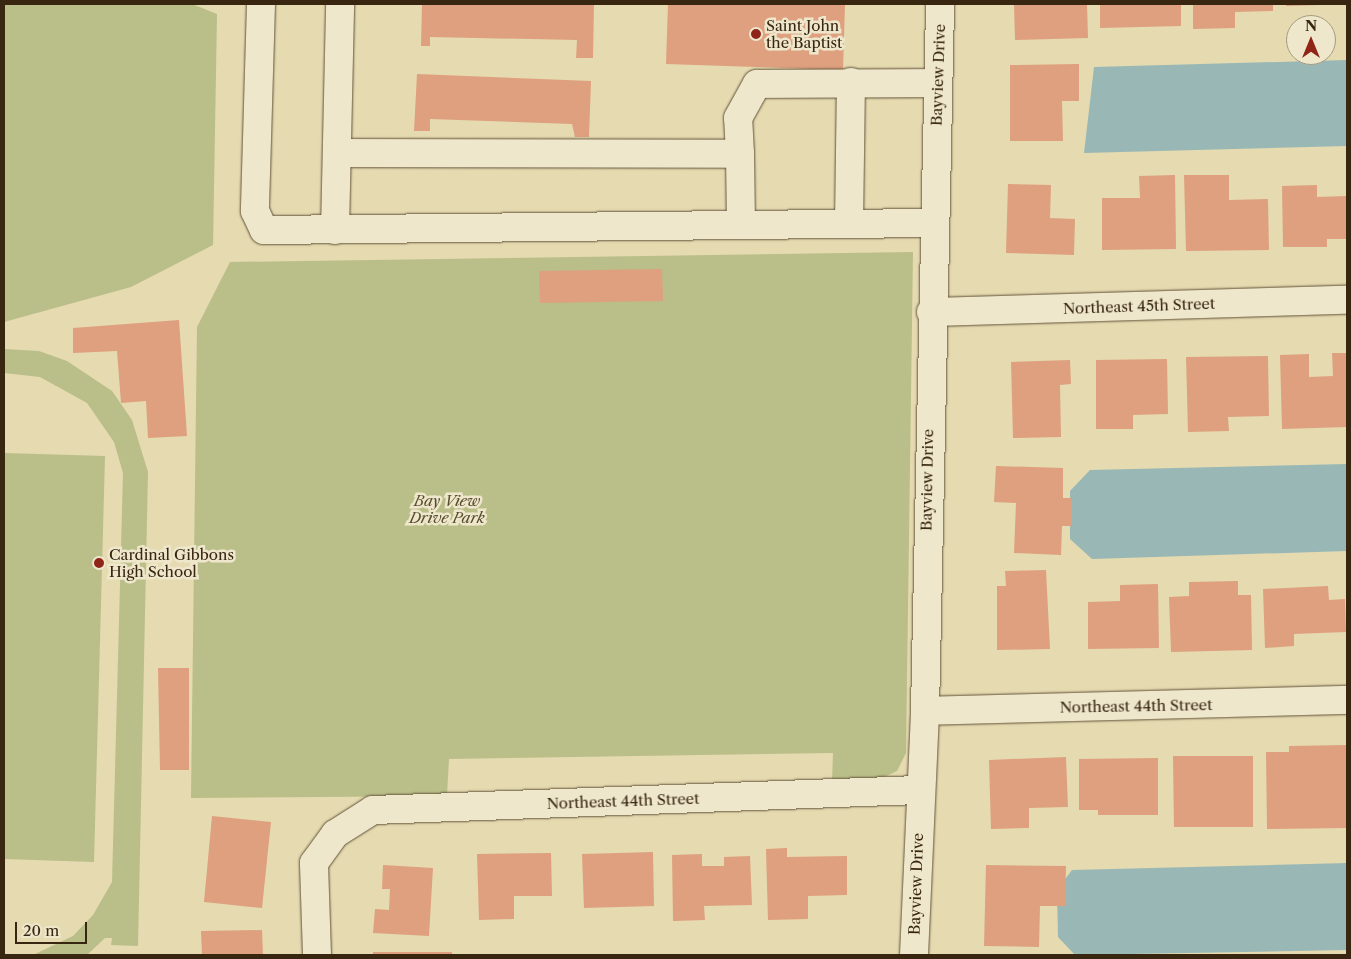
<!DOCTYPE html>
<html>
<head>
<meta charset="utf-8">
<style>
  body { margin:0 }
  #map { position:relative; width:1351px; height:959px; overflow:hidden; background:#e5dab0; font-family:"Libre Caslon Text",serif }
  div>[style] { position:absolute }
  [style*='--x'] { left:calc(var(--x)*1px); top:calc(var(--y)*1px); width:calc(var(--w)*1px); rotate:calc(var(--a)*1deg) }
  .green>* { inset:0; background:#babe88 }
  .water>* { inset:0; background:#99b8b5 }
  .building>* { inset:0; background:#dea07e }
  .roads { filter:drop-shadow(0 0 1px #635339) drop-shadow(0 0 1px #635339) }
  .minor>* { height:28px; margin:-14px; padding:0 14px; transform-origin:14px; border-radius:14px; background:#eee7cc }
  .dots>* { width:14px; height:14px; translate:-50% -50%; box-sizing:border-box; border:2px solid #eee7cc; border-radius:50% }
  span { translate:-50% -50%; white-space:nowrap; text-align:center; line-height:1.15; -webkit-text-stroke:5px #eee7cc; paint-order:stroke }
  .poi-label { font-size:15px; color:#382611 }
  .left { translate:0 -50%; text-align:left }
  .street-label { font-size:15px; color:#382611 }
  .park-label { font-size:15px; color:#584c2f; font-style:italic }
  .frame { position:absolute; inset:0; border:5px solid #382611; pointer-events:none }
  .north { position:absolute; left:1286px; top:15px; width:50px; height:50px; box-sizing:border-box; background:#eee7cc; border:1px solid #a59a81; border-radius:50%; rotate:0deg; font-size:14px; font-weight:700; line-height:20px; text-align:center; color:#382611 }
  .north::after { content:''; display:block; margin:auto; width:18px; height:22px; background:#8f2418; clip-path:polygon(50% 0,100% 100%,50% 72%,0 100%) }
  .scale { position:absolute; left:15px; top:922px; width:72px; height:22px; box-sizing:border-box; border:2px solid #382611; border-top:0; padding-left:6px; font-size:15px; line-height:18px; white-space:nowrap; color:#382611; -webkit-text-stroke:4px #eee7cc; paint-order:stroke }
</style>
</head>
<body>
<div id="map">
  <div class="green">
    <i style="clip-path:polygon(4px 4px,192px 4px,217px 14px,213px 245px,131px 287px,4px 322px)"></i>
    <i style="clip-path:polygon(913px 252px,906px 753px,897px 771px,880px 779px,832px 782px,833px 753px,449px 759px,447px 796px,191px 798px,197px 327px,230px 262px)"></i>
    <i style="clip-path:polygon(4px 349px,39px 351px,67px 361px,112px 391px,132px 420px,148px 472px,138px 946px,111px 945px,112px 938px,105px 938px,87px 955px,33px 955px,73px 936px,93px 915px,112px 882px,123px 473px,114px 442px,87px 403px,40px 377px,4px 373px)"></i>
    <i style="clip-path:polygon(4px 453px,105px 456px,94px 862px,4px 859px)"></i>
  </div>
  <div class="water">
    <i style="clip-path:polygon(1347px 60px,1347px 146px,1084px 153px,1094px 67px)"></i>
    <i style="clip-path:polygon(1347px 464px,1347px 551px,1092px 559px,1070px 539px,1070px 491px,1090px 470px)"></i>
    <i style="clip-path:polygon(1347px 863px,1347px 950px,1075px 955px,1058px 937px,1057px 890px,1072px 870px)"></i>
  </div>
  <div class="building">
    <i style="clip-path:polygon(422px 4px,594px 4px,593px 58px,576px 58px,577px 40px,430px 37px,430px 46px,421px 46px)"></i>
    <i style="clip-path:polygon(668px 4px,845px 4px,843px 70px,666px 64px)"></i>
    <i style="clip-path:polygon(1014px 4px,1087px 4px,1088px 38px,1015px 40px)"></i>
    <i style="clip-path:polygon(1100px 4px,1181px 4px,1181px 26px,1100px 28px)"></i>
    <i style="clip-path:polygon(1193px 4px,1273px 4px,1273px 11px,1235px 12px,1235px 28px,1193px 29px)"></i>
    <i style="clip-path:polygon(1286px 4px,1320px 4px,1320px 5px,1286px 6px)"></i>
    <i style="clip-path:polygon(1079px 64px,1079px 101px,1062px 101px,1063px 141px,1010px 141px,1010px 65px)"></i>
    <i style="clip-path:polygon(417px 74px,591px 81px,589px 137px,575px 137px,572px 124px,430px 119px,430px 131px,414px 131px)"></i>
    <i style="clip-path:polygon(1175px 175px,1176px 249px,1102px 250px,1102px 198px,1140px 198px,1139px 176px)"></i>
    <i style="clip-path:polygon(1184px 175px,1229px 175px,1229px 200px,1268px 199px,1269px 250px,1186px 251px)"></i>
    <i style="clip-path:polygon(1008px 184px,1051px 185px,1050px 218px,1075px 219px,1074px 255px,1006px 253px)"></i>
    <i style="clip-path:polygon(1317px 185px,1317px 197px,1347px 196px,1347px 239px,1327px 239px,1327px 247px,1283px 247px,1282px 186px)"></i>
    <i style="clip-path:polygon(662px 269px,663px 301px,540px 303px,539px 271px)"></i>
    <i style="clip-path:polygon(179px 320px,187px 436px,148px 438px,146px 401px,121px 403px,117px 351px,73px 353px,73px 328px)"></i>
    <i style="clip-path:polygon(1332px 353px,1347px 353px,1347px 427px,1282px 429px,1280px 355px,1309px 354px,1309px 377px,1333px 376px)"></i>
    <i style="clip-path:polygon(1268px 356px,1269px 416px,1228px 417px,1229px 431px,1188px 432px,1186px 357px)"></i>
    <i style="clip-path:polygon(1167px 359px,1168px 414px,1133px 415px,1133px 429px,1096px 429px,1096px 360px)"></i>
    <i style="clip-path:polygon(1070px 360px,1071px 384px,1060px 385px,1061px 437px,1013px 438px,1011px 362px)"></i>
    <i style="clip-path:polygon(996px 466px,1063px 468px,1063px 498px,1072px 498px,1071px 526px,1062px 526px,1061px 555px,1014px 553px,1016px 503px,994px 502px)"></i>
    <i style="clip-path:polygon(1046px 570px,1050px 649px,997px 650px,997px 586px,1006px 586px,1005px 571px)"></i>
    <i style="clip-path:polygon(1238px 581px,1238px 595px,1251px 595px,1252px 650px,1171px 652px,1169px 597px,1189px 596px,1189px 582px)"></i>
    <i style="clip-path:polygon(1158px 584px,1159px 648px,1088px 649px,1088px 602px,1120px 601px,1120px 585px)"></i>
    <i style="clip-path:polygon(1328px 586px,1329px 600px,1345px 599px,1346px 632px,1294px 634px,1294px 646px,1265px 648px,1263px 589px)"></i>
    <i style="clip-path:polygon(158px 668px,189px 668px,189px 770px,160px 770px)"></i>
    <i style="clip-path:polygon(1346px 745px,1347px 828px,1267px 829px,1266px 752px,1289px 752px,1289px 746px)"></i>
    <i style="clip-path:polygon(1173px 756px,1253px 756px,1253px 827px,1174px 827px)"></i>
    <i style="clip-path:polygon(1066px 757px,1068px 807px,1029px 808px,1029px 828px,991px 829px,989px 760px)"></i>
    <i style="clip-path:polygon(1158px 758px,1158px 815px,1098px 815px,1098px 810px,1079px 810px,1079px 759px)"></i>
    <i style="clip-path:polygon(212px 816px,271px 822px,262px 908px,204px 902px)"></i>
    <i style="clip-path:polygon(787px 848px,787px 857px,847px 856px,847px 895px,808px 896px,808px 919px,768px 920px,766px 849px)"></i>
    <i style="clip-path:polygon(653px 852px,654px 906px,584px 908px,582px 854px)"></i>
    <i style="clip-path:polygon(551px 853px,552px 896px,514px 896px,514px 919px,479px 920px,477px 854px)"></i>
    <i style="clip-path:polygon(702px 854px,702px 866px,724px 866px,724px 857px,750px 856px,752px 905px,704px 906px,705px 920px,673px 921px,672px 855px)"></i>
    <i style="clip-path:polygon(383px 865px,433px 868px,429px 936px,373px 933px,375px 909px,389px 910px,390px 889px,382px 889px)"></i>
    <i style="clip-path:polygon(986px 865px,1066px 866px,1065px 906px,1040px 906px,1039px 947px,984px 946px)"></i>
    <i style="clip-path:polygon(262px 930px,263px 955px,202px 955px,201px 931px)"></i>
    <i style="clip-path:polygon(373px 952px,452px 952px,452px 955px,373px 955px)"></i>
  </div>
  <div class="roads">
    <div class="minor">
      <i style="--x:261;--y:4;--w:207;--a:91.7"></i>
      <i style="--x:255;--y:211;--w:21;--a:65"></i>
      <i style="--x:264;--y:230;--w:670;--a:-0.6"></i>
      <i style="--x:337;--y:153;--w:403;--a:0.1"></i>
      <i style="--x:740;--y:154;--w:36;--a:-93"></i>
      <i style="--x:738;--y:118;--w:39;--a:-61"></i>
      <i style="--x:757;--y:84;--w:181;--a:-0.3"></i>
      <i style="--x:740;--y:154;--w:71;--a:89.2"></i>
      <i style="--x:849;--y:224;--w:142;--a:-89.2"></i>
      <i style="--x:335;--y:230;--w:226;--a:-88.7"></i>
      <i style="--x:931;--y:312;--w:416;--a:-1.7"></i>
      <i style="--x:925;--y:711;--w:422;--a:-1.5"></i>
      <i style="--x:317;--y:955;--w:92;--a:-91.9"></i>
      <i style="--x:314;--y:863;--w:36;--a:-54"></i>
      <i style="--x:335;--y:834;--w:45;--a:-32.3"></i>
      <i style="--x:373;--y:810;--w:545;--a:-2.1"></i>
      <i style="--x:914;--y:955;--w:244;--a:-87.4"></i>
      <i style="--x:925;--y:711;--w:707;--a:-88.78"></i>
    </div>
  </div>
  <div class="dots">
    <i style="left:756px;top:34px;background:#8f2418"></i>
    <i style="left:99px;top:563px;background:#8f2418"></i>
  </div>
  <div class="poi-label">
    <span class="left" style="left:766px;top:34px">Saint John<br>the Baptist</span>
    <span class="left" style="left:109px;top:563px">Cardinal Gibbons<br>High School</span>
  </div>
  <div class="street-label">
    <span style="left:938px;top:75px;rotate:-88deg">Bayview Drive</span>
    <span style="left:1139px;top:306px;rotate:-2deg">Northeast 45th Street</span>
    <span style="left:927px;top:480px;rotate:-89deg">Bayview Drive</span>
    <span style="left:1136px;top:706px;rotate:-1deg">Northeast 44th Street</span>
    <span style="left:623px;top:801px;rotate:-2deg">Northeast 44th Street</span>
    <span style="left:916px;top:884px;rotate:-88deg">Bayview Drive</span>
  </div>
  <div class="park-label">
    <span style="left:447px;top:509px">Bay View<br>Drive Park</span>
  </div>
  <div class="frame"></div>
  <div class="north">N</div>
  <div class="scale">20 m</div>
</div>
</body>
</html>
